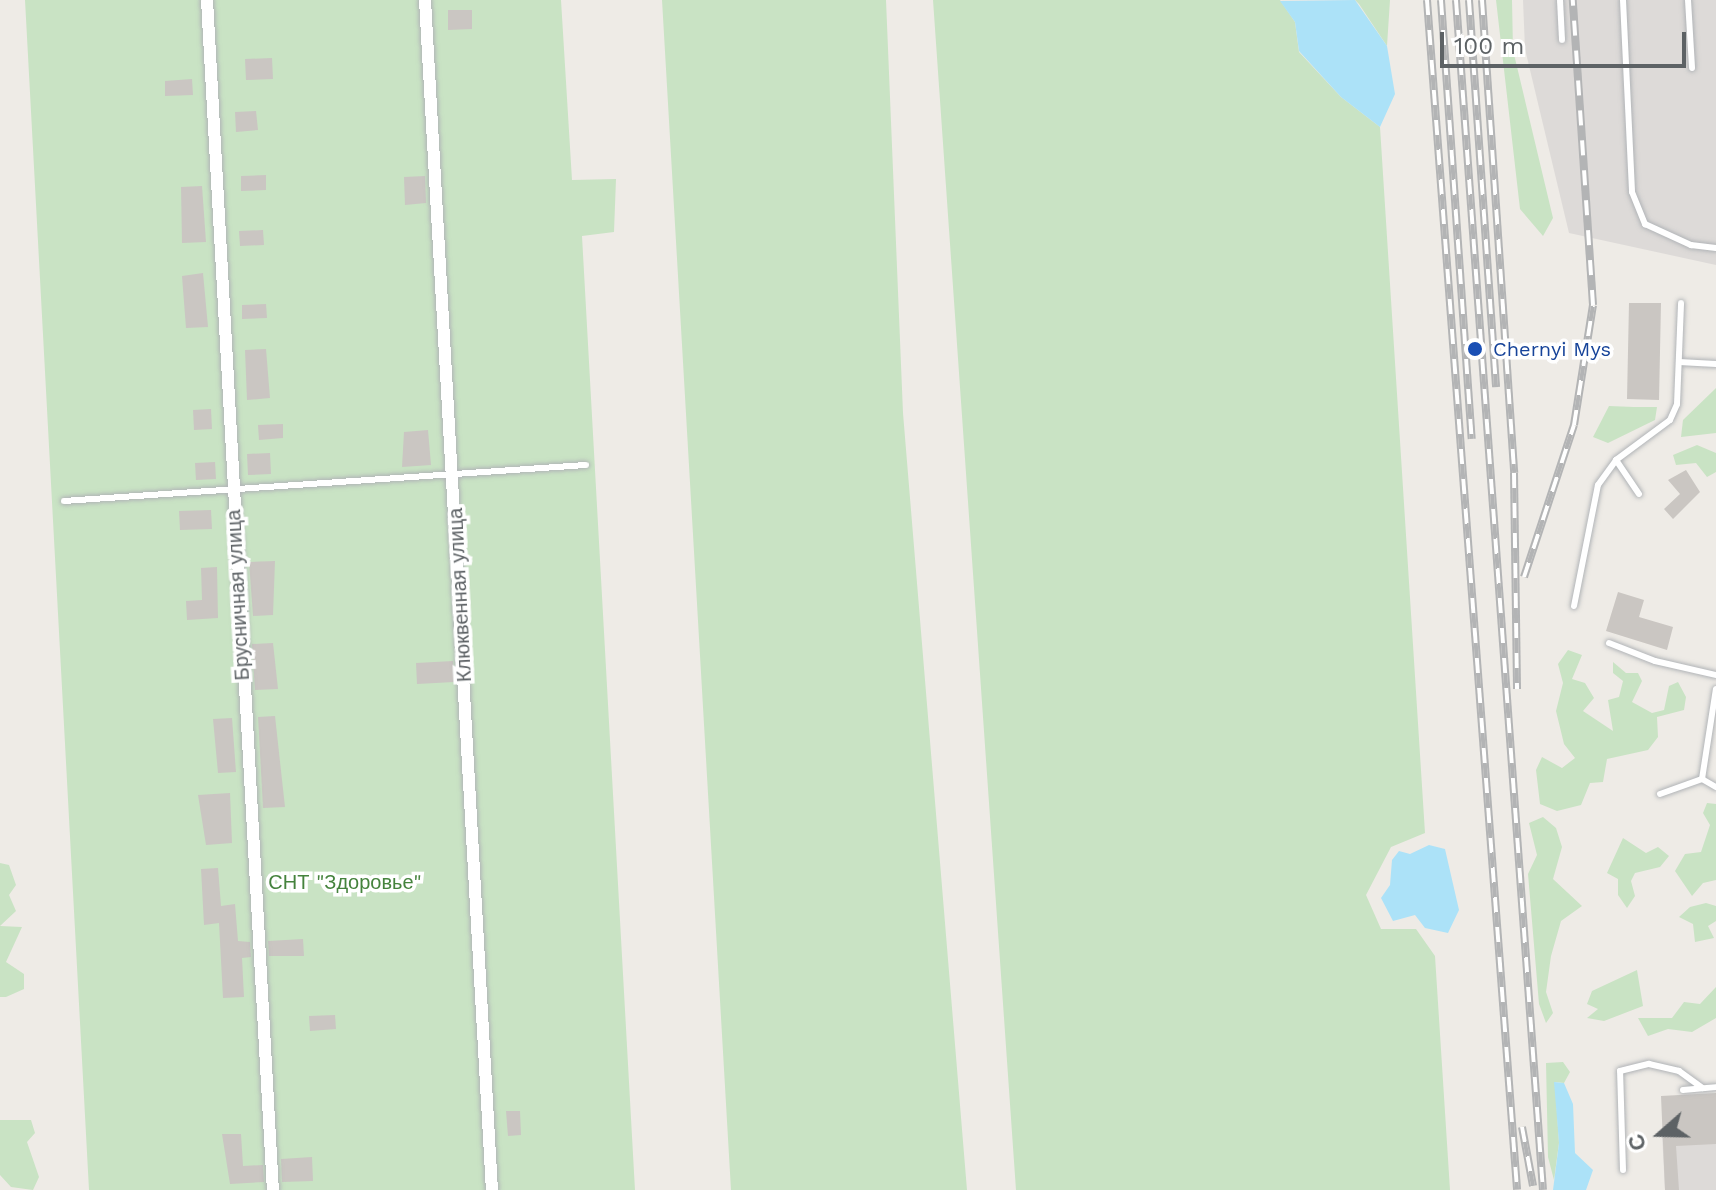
<!DOCTYPE html>
<html>
<head>
<meta charset="utf-8">
<style>
  body { margin:0 }
  #map { position:relative; width:1716px; height:1190px; overflow:hidden; background:#eeebe6; font-family:"Work Sans",sans-serif }
  div>[style] { position:absolute }
  [style*='--x'] { left:calc(var(--x)*1px); top:calc(var(--y)*1px); width:calc(var(--w)*1px); rotate:calc(var(--a)*1deg) }
  .industrial>* { inset:0; background:#dddad8 }
  .green>* { inset:0; background:#c9e3c4 }
  .water>* { inset:0; background:#ace2f8 }
  .building>* { inset:0; background:#cac6c2 }
  .roads { filter:drop-shadow(0 0 2px #b1b4b7) drop-shadow(0 0 2px #b1b4b7) }
  .service>* { height:6px; margin:-3px; padding:0 3px; transform-origin:3px; border-radius:3px; background:#fff }
  .minor>* { height:12px; margin:-6px; padding:0 6px; transform-origin:6px; border-radius:6px; background:#fff }
  .rail>* { height:8px; margin-top:-4px; transform-origin:0; background:repeating-linear-gradient(90deg,#fff 0 15px,#b3b4b5 0 30px); box-sizing:border-box; border-block:2px solid #b3b4b5 }
  .dots>* { width:22px; height:22px; translate:-50% -50%; box-sizing:border-box; border:4px solid #fff; border-radius:50% }
  span { translate:-50% -50%; white-space:nowrap; text-align:center; line-height:1.15; -webkit-text-stroke:7px #fff; paint-order:stroke }
  .transit-label { font-size:20px; color:#164399 }
  .left { translate:0 -50%; text-align:left }
  .street-label { font-size:20px; color:#5d6265 }
  .park-label { font-size:20px; color:#45833d }
  .north { position:absolute; left:1620px; top:1094px; width:80px; height:80px; -webkit-text-stroke:6px #fff; paint-order:stroke; rotate:250deg; font-size:22px; font-weight:700; line-height:32px; text-align:center; color:#5d6265 }
  .north::after { content:''; display:block; margin:auto; width:28px; height:36px; background:#5d6265; clip-path:polygon(50% 0,100% 100%,50% 72%,0 100%) }
  .scale { position:absolute; left:1440px; top:32px; width:246px; height:36px; box-sizing:border-box; border:4px solid #5d6265; border-top:0; padding-left:10px; font-size:24px; line-height:28px; white-space:nowrap; color:#5d6265; -webkit-text-stroke:6px #fff; paint-order:stroke }
</style>
</head>
<body>
<div id="map">
  <div class="industrial">
    <i style="clip-path:polygon(1523px 0,1716px 0,1716px 265px,1569px 233px,1525px 49px)"></i>
    <i style="clip-path:polygon(1716px 1130px,1716px 1190px,1665px 1190px,1662px 1133px)"></i>
  </div>
  <div class="green">
    <i style="clip-path:polygon(25px 0,561px 0,572px 180px,616px 179px,614px 232px,582px 236px,635px 1190px,89px 1190px)"></i>
    <i style="clip-path:polygon(662px 0,886px 0,903px 413px,967px 1190px,731px 1190px)"></i>
    <i style="clip-path:polygon(933px 0,1280px 0,1295px 22px,1299px 52px,1341px 97px,1380px 127px,1425px 833px,1391px 847px,1366px 895px,1381px 929px,1416px 929px,1435px 956px,1450px 1190px,1016px 1190px)"></i>
    <i style="clip-path:polygon(1355px 0,1390px 0,1387px 46px,1359px 4px)"></i>
    <i style="clip-path:polygon(1496px 0,1512px 0,1513px 50px,1553px 218px,1543px 236px,1520px 209px)"></i>
    <i style="clip-path:polygon(1716px 388px,1716px 433px,1681px 437px,1683px 420px)"></i>
    <i style="clip-path:polygon(1609px 406px,1634px 407px,1657px 407px,1655px 420px,1608px 443px,1593px 437px)"></i>
    <i style="clip-path:polygon(1697px 445px,1716px 453px,1716px 472px,1707px 477px,1696px 463px,1676px 465px,1673px 455px)"></i>
    <i style="clip-path:polygon(1568px 650px,1582px 655px,1572px 679px,1585px 683px,1594px 698px,1583px 711px,1613px 731px,1608px 700px,1619px 697px,1623px 681px,1613px 673px,1613px 662px,1626px 673px,1638px 673px,1642px 681px,1632px 702px,1652px 713px,1664px 710px,1669px 686px,1678px 682px,1686px 697px,1684px 710px,1657px 717px,1658px 737px,1648px 750px,1607px 759px,1603px 782px,1590px 783px,1581px 805px,1557px 811px,1540px 804px,1536px 770px,1542px 757px,1562px 768px,1575px 758px,1564px 744px,1556px 711px,1563px 683px,1558px 664px)"></i>
    <i style="clip-path:polygon(1707px 803px,1716px 804px,1716px 880px,1703px 883px,1692px 896px,1675px 871px,1685px 854px,1701px 852px,1710px 825px,1703px 813px)"></i>
    <i style="clip-path:polygon(1543px 817px,1556px 828px,1562px 847px,1553px 879px,1582px 906px,1561px 921px,1551px 956px,1546px 992px,1553px 1013px,1546px 1023px,1539px 1004px,1528px 874px,1537px 855px,1529px 823px)"></i>
    <i style="clip-path:polygon(1623px 838px,1646px 853px,1658px 847px,1669px 856px,1660px 867px,1635px 873px,1631px 881px,1635px 896px,1627px 908px,1618px 895px,1618px 879px,1607px 873px)"></i>
    <i style="clip-path:polygon(0 863px,9px 865px,16px 885px,9px 895px,16px 911px,0 926px,22px 927px,6px 962px,24px 974px,24px 989px,6px 997px,0 997px)"></i>
    <i style="clip-path:polygon(1706px 903px,1716px 906px,1716px 921px,1708px 926px,1714px 938px,1695px 942px,1693px 924px,1679px 917px,1690px 907px)"></i>
    <i style="clip-path:polygon(1637px 970px,1643px 1006px,1604px 1021px,1587px 1018px,1598px 1009px,1587px 1004px,1592px 991px)"></i>
    <i style="clip-path:polygon(1716px 987px,1716px 1018px,1692px 1032px,1668px 1029px,1648px 1036px,1638px 1018px,1672px 1018px,1684px 1002px,1700px 1004px)"></i>
    <i style="clip-path:polygon(1563px 1062px,1570px 1072px,1564px 1083px,1555px 1082px,1559px 1143px,1554px 1180px,1548px 1157px,1546px 1063px)"></i>
    <i style="clip-path:polygon(0 1120px,31px 1120px,35px 1133px,27px 1142px,39px 1177px,33px 1190px,11px 1187px,0 1175px)"></i>
  </div>
  <div class="water">
    <i style="clip-path:polygon(1355px 0,1387px 46px,1395px 94px,1380px 127px,1341px 97px,1299px 51px,1295px 22px,1280px 1px)"></i>
    <i style="clip-path:polygon(1429px 845px,1445px 849px,1459px 910px,1448px 933px,1425px 928px,1415px 915px,1393px 921px,1381px 898px,1390px 885px,1392px 860px,1399px 851px,1410px 854px)"></i>
    <i style="clip-path:polygon(1554px 1082px,1564px 1083px,1573px 1104px,1575px 1153px,1593px 1170px,1586px 1190px,1553px 1190px,1559px 1143px)"></i>
  </div>
  <div class="building">
    <i style="clip-path:polygon(448px 10px,472px 10px,472px 29px,448px 30px)"></i>
    <i style="clip-path:polygon(272px 58px,273px 79px,246px 80px,245px 59px)"></i>
    <i style="clip-path:polygon(192px 79px,193px 95px,165px 96px,165px 81px)"></i>
    <i style="clip-path:polygon(256px 111px,258px 130px,236px 132px,235px 112px)"></i>
    <i style="clip-path:polygon(266px 175px,266px 190px,241px 191px,241px 176px)"></i>
    <i style="clip-path:polygon(425px 176px,426px 203px,405px 205px,404px 177px)"></i>
    <i style="clip-path:polygon(202px 186px,206px 242px,182px 243px,181px 187px)"></i>
    <i style="clip-path:polygon(263px 230px,264px 245px,240px 246px,239px 231px)"></i>
    <i style="clip-path:polygon(203px 273px,208px 327px,186px 328px,182px 276px)"></i>
    <i style="clip-path:polygon(1629px 303px,1661px 303px,1659px 400px,1627px 399px)"></i>
    <i style="clip-path:polygon(266px 304px,267px 318px,242px 319px,242px 305px)"></i>
    <i style="clip-path:polygon(266px 349px,270px 398px,247px 400px,245px 350px)"></i>
    <i style="clip-path:polygon(211px 409px,212px 429px,194px 430px,193px 410px)"></i>
    <i style="clip-path:polygon(283px 424px,283px 438px,259px 440px,258px 425px)"></i>
    <i style="clip-path:polygon(428px 430px,431px 465px,402px 467px,404px 432px)"></i>
    <i style="clip-path:polygon(270px 453px,271px 474px,248px 475px,247px 454px)"></i>
    <i style="clip-path:polygon(215px 462px,216px 479px,196px 480px,195px 463px)"></i>
    <i style="clip-path:polygon(1686px 470px,1700px 492px,1673px 519px,1664px 509px,1680px 494px,1668px 480px)"></i>
    <i style="clip-path:polygon(211px 510px,212px 529px,180px 530px,179px 511px)"></i>
    <i style="clip-path:polygon(275px 561px,273px 615px,253px 616px,249px 562px)"></i>
    <i style="clip-path:polygon(217px 567px,218px 618px,187px 620px,186px 601px,202px 600px,201px 568px)"></i>
    <i style="clip-path:polygon(1618px 592px,1644px 600px,1639px 617px,1673px 627px,1667px 650px,1606px 631px)"></i>
    <i style="clip-path:polygon(273px 643px,278px 689px,255px 690px,252px 644px)"></i>
    <i style="clip-path:polygon(453px 661px,454px 682px,417px 684px,416px 663px)"></i>
    <i style="clip-path:polygon(275px 716px,285px 807px,263px 808px,258px 717px)"></i>
    <i style="clip-path:polygon(232px 718px,236px 772px,218px 773px,213px 719px)"></i>
    <i style="clip-path:polygon(230px 793px,232px 843px,206px 845px,198px 795px)"></i>
    <i style="clip-path:polygon(218px 868px,221px 906px,235px 904px,238px 941px,250px 942px,251px 957px,242px 958px,244px 997px,223px 998px,219px 923px,204px 925px,201px 869px)"></i>
    <i style="clip-path:polygon(303px 939px,304px 956px,269px 956px,268px 941px)"></i>
    <i style="clip-path:polygon(335px 1015px,336px 1029px,310px 1031px,309px 1016px)"></i>
    <i style="clip-path:polygon(1716px 1093px,1716px 1144px,1676px 1146px,1679px 1190px,1665px 1190px,1661px 1096px)"></i>
    <i style="clip-path:polygon(506px 1111px,520px 1111px,521px 1135px,508px 1136px)"></i>
    <i style="clip-path:polygon(222px 1134px,241px 1134px,243px 1166px,263px 1165px,264px 1182px,230px 1184px)"></i>
    <i style="clip-path:polygon(312px 1157px,313px 1181px,282px 1182px,281px 1159px)"></i>
  </div>
  <div class="roads">
    <div class="service">
      <i style="--x:1560;--y:0;--w:40;--a:87.1"></i>
      <i style="--x:1623;--y:0;--w:192;--a:87.3"></i>
      <i style="--x:1632;--y:192;--w:35;--a:68"></i>
      <i style="--x:1645;--y:224;--w:51;--a:24.5"></i>
      <i style="--x:1691;--y:245;--w:25;--a:7"></i>
      <i style="--x:1688;--y:0;--w:68;--a:86.6"></i>
      <i style="--x:1679;--y:362;--w:37;--a:3"></i>
      <i style="--x:1616;--y:460;--w:41;--a:55.9"></i>
      <i style="--x:64;--y:501;--w:523;--a:-3.95"></i>
      <i style="--x:1574;--y:606;--w:123;--a:-78.8"></i>
      <i style="--x:1598;--y:485;--w:31;--a:-54"></i>
      <i style="--x:1616;--y:460;--w:67;--a:-36.5"></i>
      <i style="--x:1670;--y:420;--w:17;--a:-66"></i>
      <i style="--x:1677;--y:404;--w:101;--a:-87.7"></i>
      <i style="--x:1609;--y:643;--w:49;--a:21.4"></i>
      <i style="--x:1655;--y:661;--w:63;--a:12.9"></i>
      <i style="--x:1702;--y:779;--w:91;--a:-81.2"></i>
      <i style="--x:1702;--y:779;--w:16;--a:30"></i>
      <i style="--x:1660;--y:794;--w:45;--a:-19.7"></i>
      <i style="--x:1683;--y:1090;--w:33;--a:-5"></i>
      <i style="--x:1623;--y:1170;--w:99;--a:-91.7"></i>
      <i style="--x:1620;--y:1071;--w:30;--a:-14"></i>
      <i style="--x:1649;--y:1064;--w:31;--a:13"></i>
      <i style="--x:1679;--y:1071;--w:29;--a:36"></i>
    </div>
    <div class="minor">
      <i style="--x:207;--y:0;--w:1192;--a:86.83"></i>
      <i style="--x:425;--y:0;--w:1192;--a:86.78"></i>
    </div>
  </div>
  <div class="rail">
    <i style="--x:1427;--y:0;--w:1193;--a:85.67"></i>
    <i style="--x:1441;--y:0;--w:440;--a:86"></i>
    <i style="--x:1456;--y:0;--w:1193;--a:85.82"></i>
    <i style="--x:1469;--y:0;--w:388;--a:86"></i>
    <i style="--x:1482;--y:0;--w:474;--a:86.1"></i>
    <i style="--x:1514;--y:473;--w:216;--a:89.2"></i>
    <i style="--x:1524;--y:577;--w:160;--a:-71.8"></i>
    <i style="--x:1574;--y:425;--w:121;--a:-81"></i>
    <i style="--x:1593;--y:305;--w:306;--a:-93.8"></i>
    <i style="--x:1522;--y:1127;--w:60;--a:79.4"></i>
  </div>
  <div class="dots">
    <i style="left:1475px;top:349px;background:#1a4fb4"></i>
  </div>
  <div class="transit-label">
    <span class="left" style="left:1493px;top:349px">Chernyi Mys</span>
  </div>
  <div class="street-label">
    <span style="left:238px;top:595px;rotate:-93deg">Брусничная улица</span>
    <span style="left:460px;top:595px;rotate:-93deg">Клюквенная улица</span>
  </div>
  <div class="park-label">
    <span style="left:345px;top:882px">СНТ "Здоровье"</span>
  </div>
  <div class="north">С</div>
  <div class="scale">100 m</div>
</div>
</body>
</html>
